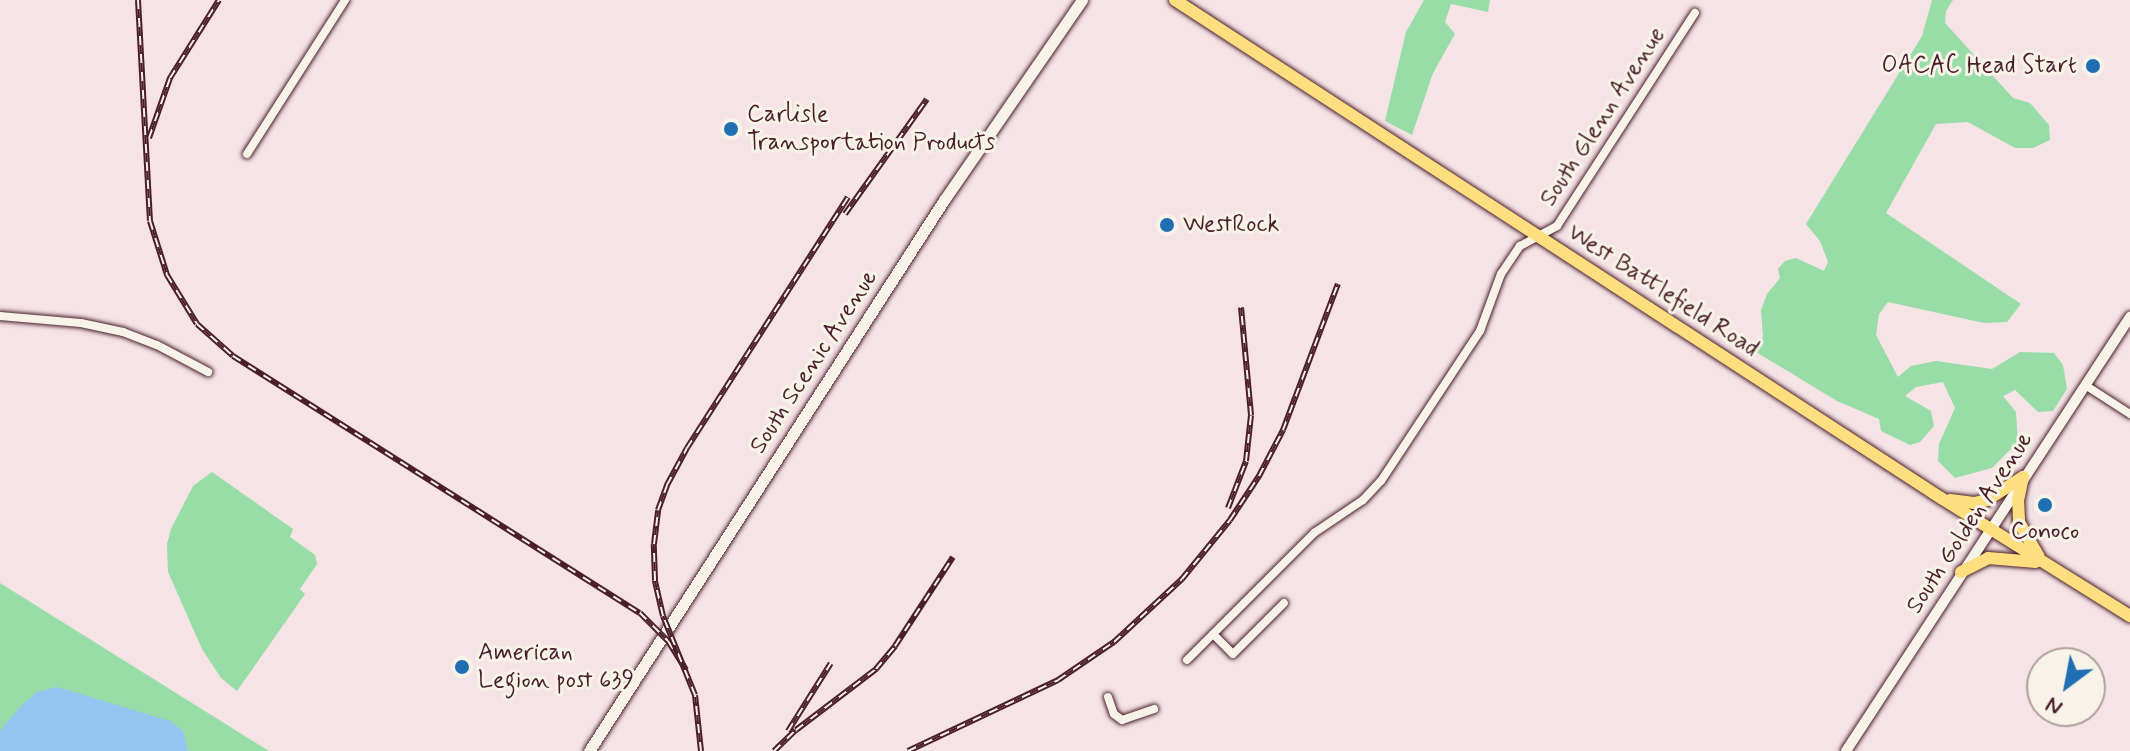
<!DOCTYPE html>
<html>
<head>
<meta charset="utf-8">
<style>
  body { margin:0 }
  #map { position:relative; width:2130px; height:751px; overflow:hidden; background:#f5e3e6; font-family:Mynerve,sans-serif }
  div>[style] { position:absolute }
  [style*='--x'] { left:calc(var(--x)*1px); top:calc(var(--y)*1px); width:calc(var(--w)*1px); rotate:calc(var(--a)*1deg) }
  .green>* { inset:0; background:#98dca7 }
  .water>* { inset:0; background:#95c6f1 }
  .roads { filter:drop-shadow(0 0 2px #4a1f2b) drop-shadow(0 0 2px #4a1f2b) }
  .minor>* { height:8px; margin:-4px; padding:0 4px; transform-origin:4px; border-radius:4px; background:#f7f3e8 }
  .tertiary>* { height:10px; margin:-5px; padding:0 5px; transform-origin:5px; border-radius:5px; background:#f7f3e8 }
  .secondary>* { height:11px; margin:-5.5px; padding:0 5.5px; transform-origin:5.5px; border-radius:5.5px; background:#f7f3e8 }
  .primary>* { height:12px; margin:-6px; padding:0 6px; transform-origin:6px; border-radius:6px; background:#fedf80 }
  .rail>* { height:6px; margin-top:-3px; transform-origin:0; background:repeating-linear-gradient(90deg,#f7f3e8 0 9px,#4a1f2b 0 18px); box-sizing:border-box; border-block:2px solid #4a1f2b }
  .dots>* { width:22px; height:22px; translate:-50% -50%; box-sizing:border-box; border:4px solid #f7f3e8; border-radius:50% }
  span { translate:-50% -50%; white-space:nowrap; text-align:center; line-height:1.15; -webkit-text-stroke:6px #f7f3e8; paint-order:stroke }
  .poi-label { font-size:24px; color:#4a1f2b }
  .right { translate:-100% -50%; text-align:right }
  .left { translate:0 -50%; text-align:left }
  .street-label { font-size:24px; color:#4a1f2b }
  .north { position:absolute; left:2026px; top:647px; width:80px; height:80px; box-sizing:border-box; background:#f7f3e8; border:2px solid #b29e9c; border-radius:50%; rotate:212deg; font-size:22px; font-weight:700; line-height:32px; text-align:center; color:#4a1f2b }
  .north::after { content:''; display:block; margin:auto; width:28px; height:36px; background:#1f6fb2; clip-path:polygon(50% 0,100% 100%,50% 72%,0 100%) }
</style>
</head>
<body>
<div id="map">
  <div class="green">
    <i style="clip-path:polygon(1424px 0,1490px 0,1488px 12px,1451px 4px,1445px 22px,1455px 34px,1433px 73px,1412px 135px,1385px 121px,1406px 32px)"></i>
    <i style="clip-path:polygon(1932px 0,1953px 0,1946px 11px,1945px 23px,2013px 98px,2030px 103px,2049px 125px,2050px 140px,2033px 148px,2015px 148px,1968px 122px,1936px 124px,1886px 213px,2021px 304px,2007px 322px,1984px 323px,1888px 302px,1879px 314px,1876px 335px,1898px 377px,1911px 366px,1936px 361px,1992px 369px,2020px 352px,2054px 353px,2063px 365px,2067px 389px,2053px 411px,2038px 412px,2015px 390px,2003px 396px,2016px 412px,2018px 442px,1992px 468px,1955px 478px,1938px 461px,1939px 444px,1955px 408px,1943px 382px,1916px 387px,1905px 396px,1931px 411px,1934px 426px,1920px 442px,1910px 445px,1881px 431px,1879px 419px,1837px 401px,1756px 352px,1763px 337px,1761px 310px,1767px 294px,1780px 278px,1778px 269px,1785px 261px,1796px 258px,1824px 271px,1828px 262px,1820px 241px,1806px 224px,1922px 36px)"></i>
    <i style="clip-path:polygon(212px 472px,293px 529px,290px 537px,315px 555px,317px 564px,300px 589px,305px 594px,237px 691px,221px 678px,202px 649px,168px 572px,167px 544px,171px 529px,193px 486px)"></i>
    <i style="clip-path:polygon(0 583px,269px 751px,0 751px)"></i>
  </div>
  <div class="water">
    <i style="clip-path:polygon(57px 687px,170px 721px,183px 731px,188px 751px,0 751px,0 731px,19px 708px,37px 692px)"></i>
  </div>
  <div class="roads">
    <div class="minor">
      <i style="--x:247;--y:154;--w:183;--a:-57.5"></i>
      <i style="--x:0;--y:316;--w:81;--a:4.9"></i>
      <i style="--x:81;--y:323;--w:43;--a:12.1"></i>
      <i style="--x:123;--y:332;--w:36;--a:21"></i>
      <i style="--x:157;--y:345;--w:58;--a:27.9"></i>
      <i style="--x:2085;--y:385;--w:54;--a:32.8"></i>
      <i style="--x:1213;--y:634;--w:28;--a:45"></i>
      <i style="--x:1233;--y:654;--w:72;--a:-45"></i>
      <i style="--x:1187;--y:660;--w:180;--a:-45"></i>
      <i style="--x:1314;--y:533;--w:59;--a:-34"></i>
      <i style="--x:1363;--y:500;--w:26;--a:-47"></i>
      <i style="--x:1381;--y:481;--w:180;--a:-56.6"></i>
      <i style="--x:1480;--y:331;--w:61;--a:-69.8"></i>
      <i style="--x:1501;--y:274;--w:34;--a:-56"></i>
      <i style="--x:1520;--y:246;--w:42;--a:-28.4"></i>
      <i style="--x:1557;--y:226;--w:254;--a:-57.1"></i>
      <i style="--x:1108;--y:697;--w:18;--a:71"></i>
      <i style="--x:1114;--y:714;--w:10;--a:37"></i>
      <i style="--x:1122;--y:720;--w:34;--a:-19"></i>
    </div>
    <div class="tertiary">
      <i style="--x:1846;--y:751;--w:519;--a:-56.8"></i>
    </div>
    <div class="secondary">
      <i style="--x:589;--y:751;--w:655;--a:-57.21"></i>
      <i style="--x:944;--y:200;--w:243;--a:-55.4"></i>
    </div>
    <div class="primary">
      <i style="--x:1175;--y:0;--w:914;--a:33.03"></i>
      <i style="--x:1941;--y:498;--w:223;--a:32"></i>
      <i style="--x:2023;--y:477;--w:24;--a:102"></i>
      <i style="--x:2018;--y:500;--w:22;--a:87"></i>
      <i style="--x:2019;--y:522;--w:40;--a:60.3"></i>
      <i style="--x:1950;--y:500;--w:24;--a:7"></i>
      <i style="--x:1974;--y:503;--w:13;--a:-13"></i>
      <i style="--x:1987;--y:500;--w:43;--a:-32.6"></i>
      <i style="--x:1961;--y:572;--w:30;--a:-27"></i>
      <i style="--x:1988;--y:558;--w:48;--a:4.8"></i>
    </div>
  </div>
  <div class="rail">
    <i style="--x:138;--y:0;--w:221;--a:86.9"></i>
    <i style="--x:150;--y:221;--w:57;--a:72.5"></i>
    <i style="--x:167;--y:275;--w:57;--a:58.5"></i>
    <i style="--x:197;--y:324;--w:48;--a:41.6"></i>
    <i style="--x:233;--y:356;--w:481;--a:32.3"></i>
    <i style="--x:640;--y:613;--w:40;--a:45"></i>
    <i style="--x:668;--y:641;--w:34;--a:58"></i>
    <i style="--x:149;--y:138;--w:64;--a:-70.7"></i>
    <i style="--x:170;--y:78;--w:92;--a:-57.9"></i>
    <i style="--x:845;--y:214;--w:141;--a:-54.5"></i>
    <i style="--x:1228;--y:508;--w:50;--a:-69"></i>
    <i style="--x:1246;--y:461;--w:46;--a:-83.8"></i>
    <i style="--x:1251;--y:415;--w:108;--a:-95.3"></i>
    <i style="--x:788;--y:731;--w:80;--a:-57.7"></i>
    <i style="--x:701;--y:751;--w:56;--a:-96.1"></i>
    <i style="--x:695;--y:695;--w:85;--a:-112.1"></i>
    <i style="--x:663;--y:616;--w:37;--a:-103"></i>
    <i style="--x:655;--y:580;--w:36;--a:-92"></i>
    <i style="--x:654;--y:544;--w:34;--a:-83"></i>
    <i style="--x:658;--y:510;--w:27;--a:-70"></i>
    <i style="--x:667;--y:485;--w:42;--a:-61.6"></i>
    <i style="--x:687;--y:448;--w:298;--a:-57.3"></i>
    <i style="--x:774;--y:751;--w:30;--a:-44"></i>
    <i style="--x:796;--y:730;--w:101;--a:-37.3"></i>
    <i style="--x:876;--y:669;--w:30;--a:-50"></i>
    <i style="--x:895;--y:646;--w:106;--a:-56.9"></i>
    <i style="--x:908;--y:751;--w:166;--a:-25.3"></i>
    <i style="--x:1058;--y:680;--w:68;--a:-34.2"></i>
    <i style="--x:1114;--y:642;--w:93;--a:-42.8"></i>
    <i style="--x:1182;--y:579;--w:76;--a:-50.9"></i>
    <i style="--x:1230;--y:520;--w:53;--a:-56.6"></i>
    <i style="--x:1259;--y:476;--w:52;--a:-62.4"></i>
    <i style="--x:1283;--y:430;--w:156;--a:-69.4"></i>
  </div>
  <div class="dots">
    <i style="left:2093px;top:66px;background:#1f6fb2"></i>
    <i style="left:731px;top:129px;background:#1f6fb2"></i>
    <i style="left:1167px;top:225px;background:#1f6fb2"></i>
    <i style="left:2045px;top:505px;background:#1f6fb2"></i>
    <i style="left:462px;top:667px;background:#1f6fb2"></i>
  </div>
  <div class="poi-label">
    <span class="right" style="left:2077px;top:66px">OACAC Head Start</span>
    <span class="left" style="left:747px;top:129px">Carlisle<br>Transportation Products</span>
    <span class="left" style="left:1183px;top:225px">WestRock</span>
    <span style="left:2045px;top:532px">Conoco</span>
    <span class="left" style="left:478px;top:667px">American<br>Legion post 639</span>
  </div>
  <div class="street-label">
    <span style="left:1603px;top:117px;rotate:-57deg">South Glenn Avenue</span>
    <span style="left:1663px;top:291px;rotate:33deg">West Battlefield Road</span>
    <span style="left:814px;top:362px;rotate:-57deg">South Scenic Avenue</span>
    <span style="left:1970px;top:523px;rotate:-57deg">South Golden Avenue</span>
  </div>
  <div class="north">N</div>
</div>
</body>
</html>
